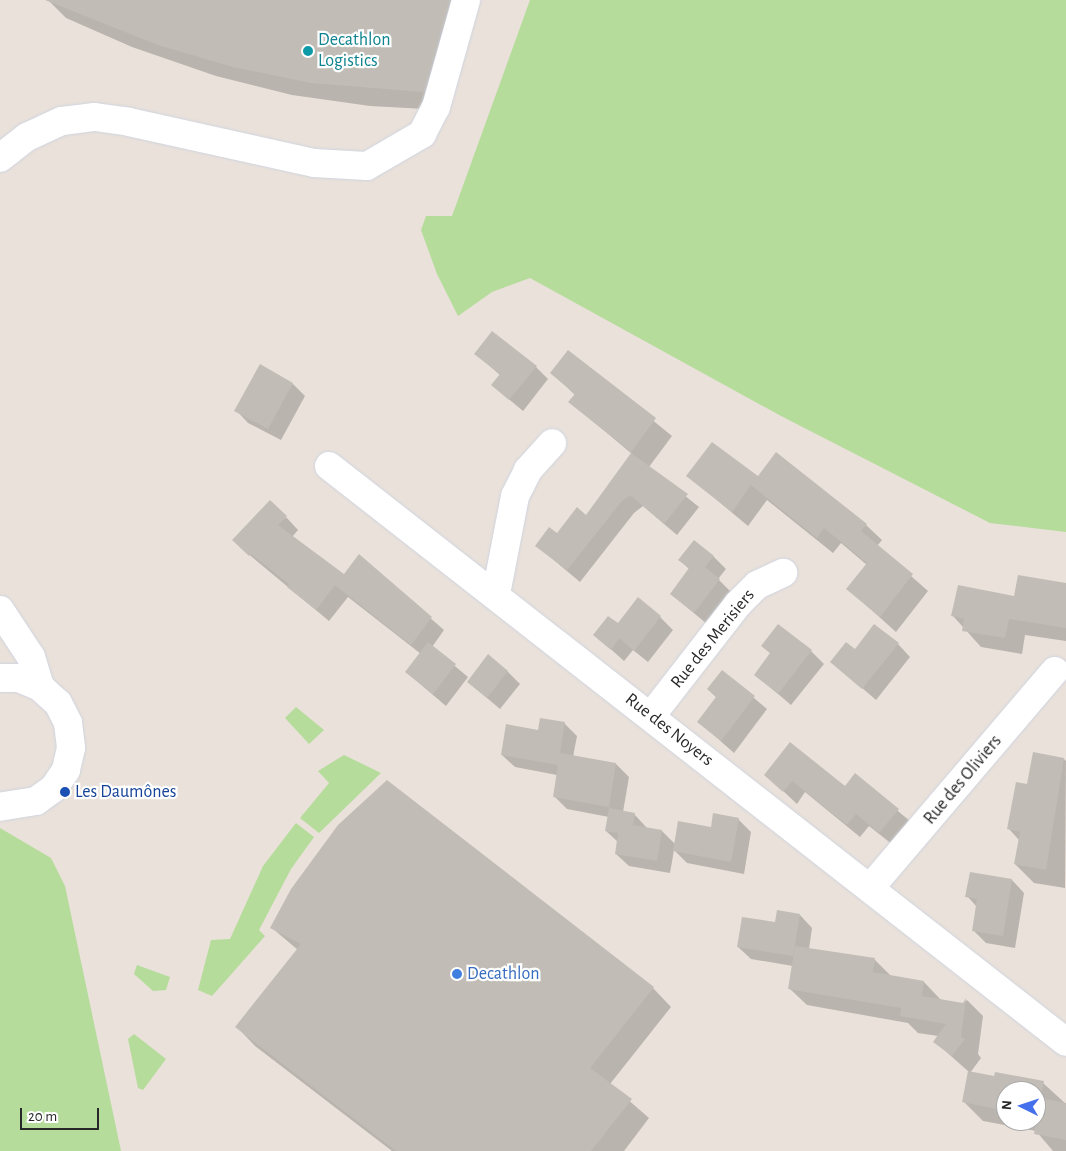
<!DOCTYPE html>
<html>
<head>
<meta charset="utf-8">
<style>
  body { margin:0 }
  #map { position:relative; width:1066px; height:1151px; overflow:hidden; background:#e9e1da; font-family:"Alegreya Sans",sans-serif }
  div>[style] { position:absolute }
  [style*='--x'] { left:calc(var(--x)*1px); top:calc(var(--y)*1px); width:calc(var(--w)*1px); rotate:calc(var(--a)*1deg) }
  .green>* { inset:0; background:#b5dc9a }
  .shadow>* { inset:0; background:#0003 }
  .building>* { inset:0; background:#c1bdb6 }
  .roads { filter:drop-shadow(0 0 1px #cfd4e0) drop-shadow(0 0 1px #cfd4e0) }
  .minor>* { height:28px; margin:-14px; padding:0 14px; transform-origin:14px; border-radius:14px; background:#fff }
  .dots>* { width:14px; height:14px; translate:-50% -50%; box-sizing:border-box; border:2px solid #fff; border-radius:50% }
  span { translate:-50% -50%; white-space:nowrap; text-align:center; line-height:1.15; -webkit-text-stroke:4.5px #fff; paint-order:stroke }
  .culture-label { font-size:18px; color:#0d838f }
  .left { translate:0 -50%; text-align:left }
  .street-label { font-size:18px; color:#282828 }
  .transit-label { font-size:18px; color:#164399 }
  .shop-label { font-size:18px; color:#366cbe }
  .north { position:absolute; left:996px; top:1081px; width:50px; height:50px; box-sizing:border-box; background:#fff; border:1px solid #a9a9a9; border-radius:50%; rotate:274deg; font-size:14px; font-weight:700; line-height:20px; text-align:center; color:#282828 }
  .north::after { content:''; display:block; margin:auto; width:18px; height:22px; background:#4570eb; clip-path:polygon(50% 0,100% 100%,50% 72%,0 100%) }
  .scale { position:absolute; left:20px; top:1108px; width:79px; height:22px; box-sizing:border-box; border:2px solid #282828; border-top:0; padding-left:6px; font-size:15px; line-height:18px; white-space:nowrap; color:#282828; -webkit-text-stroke:4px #fff; paint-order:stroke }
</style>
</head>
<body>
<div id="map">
  <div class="green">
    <i style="clip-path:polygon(530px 0,1066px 0,1066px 532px,990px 523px,781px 416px,530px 278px,492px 292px,458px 316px,437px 274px,421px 230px,426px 216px,452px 216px)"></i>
    <i style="clip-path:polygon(296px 707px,324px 730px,309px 744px,285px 718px)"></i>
    <i style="clip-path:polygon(344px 755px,381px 773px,319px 833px,300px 818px,329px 783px,318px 771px)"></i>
    <i style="clip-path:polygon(296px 823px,314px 837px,291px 869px,259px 930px,265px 936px,212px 996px,198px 990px,211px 940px,230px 939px,263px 866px)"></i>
    <i style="clip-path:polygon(0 828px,51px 858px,65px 886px,121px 1151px,0 1151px)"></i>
    <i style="clip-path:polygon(137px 965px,170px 977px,166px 990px,153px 991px,134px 974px)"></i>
    <i style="clip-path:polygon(134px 1034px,166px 1059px,143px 1090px,138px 1088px,128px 1039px)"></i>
  </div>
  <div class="shadow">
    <i style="clip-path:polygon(48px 0,474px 0,443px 110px,370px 106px,292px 95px,216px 76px,132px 47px,66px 18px)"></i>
    <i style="clip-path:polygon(569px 352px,672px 436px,649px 467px,699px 507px,677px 535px,643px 506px,634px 513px,580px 582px,537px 546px,587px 517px,632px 454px,570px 402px,575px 395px,552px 373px)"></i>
    <i style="clip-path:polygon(476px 354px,536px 367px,548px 379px,523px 411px,492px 385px,500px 375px)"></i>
    <i style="clip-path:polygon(293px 384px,305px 396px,281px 440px,248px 423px,236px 410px)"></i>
    <i style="clip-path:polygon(688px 476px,758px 478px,866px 525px,882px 540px,877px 546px,928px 591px,896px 632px,848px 589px,867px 565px,841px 543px,833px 553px,767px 500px,748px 526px)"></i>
    <i style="clip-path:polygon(286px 517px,298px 530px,292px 537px,344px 576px,359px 556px,444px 630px,432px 647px,468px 677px,446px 706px,406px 672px,421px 654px,348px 597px,329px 621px,246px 552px)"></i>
    <i style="clip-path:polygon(713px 556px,726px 569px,718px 579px,731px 592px,707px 624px,671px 594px,689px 569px,680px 560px)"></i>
    <i style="clip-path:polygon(1066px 584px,1066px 641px,1025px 635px,1022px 654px,981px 647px,953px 616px)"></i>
    <i style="clip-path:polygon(660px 617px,673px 630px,648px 662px,633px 650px,624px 661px,595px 635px,618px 625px)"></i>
    <i style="clip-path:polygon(898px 644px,910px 657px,876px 700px,832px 662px,855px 651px)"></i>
    <i style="clip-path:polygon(762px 646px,811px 651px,824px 664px,791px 705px,756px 675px,771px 654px)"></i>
    <i style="clip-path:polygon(507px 671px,520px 684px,500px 709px,468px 682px)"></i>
    <i style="clip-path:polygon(722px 671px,767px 709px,734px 753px,699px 722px,717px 698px,708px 689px)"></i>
    <i style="clip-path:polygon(564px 723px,577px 736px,573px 757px,616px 764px,629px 777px,623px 812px,634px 814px,647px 828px,662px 831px,675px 844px,738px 819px,751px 832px,744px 874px,687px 863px,674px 850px,670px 873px,629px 866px,616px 854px,618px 842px,606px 831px,609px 817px,567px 809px,554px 796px,557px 775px,515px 767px,502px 755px,539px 732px)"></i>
    <i style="clip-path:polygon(1064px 759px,1066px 761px,1065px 888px,1034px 883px,1015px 864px,1019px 840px,1009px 829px,1028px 785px)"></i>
    <i style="clip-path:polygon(766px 775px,845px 788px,855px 775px,911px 822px,893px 845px,869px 826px,860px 837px,805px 792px,797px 804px)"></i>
    <i style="clip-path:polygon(1012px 880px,1024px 893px,1015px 948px,986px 943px,973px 930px,977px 907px,967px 896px)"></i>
    <i style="clip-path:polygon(evenodd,800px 915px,812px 928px,809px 949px,875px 960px,892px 977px,924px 982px,941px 1000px,963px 1004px,967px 1000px,983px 1016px,978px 1054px,981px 1058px,970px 1073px,1043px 1083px,1066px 1104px,1066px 1151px,1053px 1151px,1036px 1131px,983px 1121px,964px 1102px,969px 1072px,934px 1041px,938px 1036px,918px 1033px,908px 1023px,807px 1005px,789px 988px,793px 966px,751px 959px,738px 947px,776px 923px,800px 915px,1006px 1091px,1036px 1091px,1036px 1121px,1006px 1121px,1006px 1091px)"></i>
    <i style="clip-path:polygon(272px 928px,653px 988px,671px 1007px,610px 1084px,649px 1118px,624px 1151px,392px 1151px,255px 1046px,237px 1027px,298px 950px)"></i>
  </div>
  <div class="building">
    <i style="clip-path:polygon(45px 0,450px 0,424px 92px,311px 83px,233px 67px,158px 45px)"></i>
    <i style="clip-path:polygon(492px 331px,537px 366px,509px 400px,491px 385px,500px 374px,474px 354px)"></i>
    <i style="clip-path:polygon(568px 350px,656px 418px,631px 452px,568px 402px,575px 394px,550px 373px)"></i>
    <i style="clip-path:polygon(260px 364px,293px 383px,268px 429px,234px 411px)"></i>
    <i style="clip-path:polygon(712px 442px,758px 476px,776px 452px,867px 524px,861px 531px,913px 574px,880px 617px,846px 589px,867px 563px,824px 528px,817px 538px,751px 485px,732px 512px,686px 476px)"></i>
    <i style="clip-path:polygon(631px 453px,688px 494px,664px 524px,630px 495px,622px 501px,567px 570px,535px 546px,549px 527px,557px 533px,577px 507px,586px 515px)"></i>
    <i style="clip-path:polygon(270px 500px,287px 516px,278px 525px,344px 574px,359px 554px,432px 617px,411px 645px,335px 585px,316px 610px,287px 587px,289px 584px,251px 554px,249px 556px,232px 540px)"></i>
    <i style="clip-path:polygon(694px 540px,714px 556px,705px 567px,720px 579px,694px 613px,670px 594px,689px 568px,678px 560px)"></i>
    <i style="clip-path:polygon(1018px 575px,1066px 583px,1066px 628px,1009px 619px,1005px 638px,962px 631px,964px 619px,951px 616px,958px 585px,1014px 596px)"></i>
    <i style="clip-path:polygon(638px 597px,661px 616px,634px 651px,619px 638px,611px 650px,593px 635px,608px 616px,618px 623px)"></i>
    <i style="clip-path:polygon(778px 624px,812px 650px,778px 694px,754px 675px,770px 653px,761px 646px)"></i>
    <i style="clip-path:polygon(874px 624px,899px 643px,862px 689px,830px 662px,846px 642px,855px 649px)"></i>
    <i style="clip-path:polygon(428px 642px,456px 664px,433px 694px,405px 672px)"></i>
    <i style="clip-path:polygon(488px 654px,508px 671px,487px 698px,467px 682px)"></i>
    <i style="clip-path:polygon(722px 670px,755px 696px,721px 741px,697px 722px,716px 697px,707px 689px)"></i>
    <i style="clip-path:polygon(540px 718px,565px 722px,560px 753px,616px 763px,609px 807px,553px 797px,558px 765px,501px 755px,506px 724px,538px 730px)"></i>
    <i style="clip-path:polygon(790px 742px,845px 786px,855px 773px,899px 809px,879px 833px,856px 814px,847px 825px,792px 781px,783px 792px,764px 775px)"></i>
    <i style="clip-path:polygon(1033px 752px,1064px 758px,1046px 870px,1014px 864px,1020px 832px,1007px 829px,1016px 782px,1027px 784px)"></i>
    <i style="clip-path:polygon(387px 780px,654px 987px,590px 1068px,632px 1099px,591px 1151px,396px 1151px,235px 1027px,301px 944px,270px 928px,291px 889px,338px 825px)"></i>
    <i style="clip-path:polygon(609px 808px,635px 813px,633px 825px,662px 830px,657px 861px,615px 854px,618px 833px,605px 831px)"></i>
    <i style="clip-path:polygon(713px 813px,739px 818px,731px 862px,673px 851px,678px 821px,711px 827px)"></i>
    <i style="clip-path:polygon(970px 872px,1012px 879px,1003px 936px,972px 931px,977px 899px,965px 897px)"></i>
    <i style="clip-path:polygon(777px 910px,800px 914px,793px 956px,737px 947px,742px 917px,775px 922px)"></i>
    <i style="clip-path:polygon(795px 946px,875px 958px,873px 972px,924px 981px,922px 996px,963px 1003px,966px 998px,961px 1037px,965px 1039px,952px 1056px,933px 1042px,946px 1024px,900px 1016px,901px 1008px,788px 989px)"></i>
    <i style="clip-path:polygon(968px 1071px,994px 1076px,995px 1072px,1044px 1081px,1037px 1117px,1036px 1091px,1006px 1091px,1006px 1111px,962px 1102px)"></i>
    <i style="clip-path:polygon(1041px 1098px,1066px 1103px,1066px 1140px,1034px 1134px)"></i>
  </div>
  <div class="roads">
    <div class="minor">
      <i style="--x:0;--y:158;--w:34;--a:-38"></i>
      <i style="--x:27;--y:137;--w:38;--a:-25"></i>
      <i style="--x:62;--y:121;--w:33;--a:-7"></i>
      <i style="--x:95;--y:117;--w:34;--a:8"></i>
      <i style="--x:129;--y:122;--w:189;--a:12.5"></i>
      <i style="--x:314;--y:163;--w:53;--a:3.2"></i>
      <i style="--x:367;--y:166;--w:64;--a:-30.2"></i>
      <i style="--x:422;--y:134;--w:30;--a:-63"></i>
      <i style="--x:436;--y:107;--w:111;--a:-74.3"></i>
      <i style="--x:329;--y:466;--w:935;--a:38.01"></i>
      <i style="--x:496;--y:594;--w:100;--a:-79"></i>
      <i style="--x:515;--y:496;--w:29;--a:-63"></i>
      <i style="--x:528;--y:470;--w:36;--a:-48"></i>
      <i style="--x:0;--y:610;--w:56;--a:56.6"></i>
      <i style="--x:31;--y:657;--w:31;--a:73"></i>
      <i style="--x:0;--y:678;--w:19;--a:0"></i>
      <i style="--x:19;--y:678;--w:23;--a:23"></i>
      <i style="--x:40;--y:687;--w:24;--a:42"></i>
      <i style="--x:58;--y:703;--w:22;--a:63"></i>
      <i style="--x:68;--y:723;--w:25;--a:83"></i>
      <i style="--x:71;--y:748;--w:23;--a:103"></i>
      <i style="--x:66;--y:770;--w:22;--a:124"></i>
      <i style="--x:54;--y:788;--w:22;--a:144"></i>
      <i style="--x:36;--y:801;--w:36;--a:171"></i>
      <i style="--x:651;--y:716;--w:142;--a:-52.2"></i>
      <i style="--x:738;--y:604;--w:27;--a:-45"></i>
      <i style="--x:757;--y:585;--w:29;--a:-25"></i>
      <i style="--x:870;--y:888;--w:285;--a:-49.6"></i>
    </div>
  </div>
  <div class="dots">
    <i style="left:308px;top:51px;background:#0f9aa8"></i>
    <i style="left:65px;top:792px;background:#1a4fb4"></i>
    <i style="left:457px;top:974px;background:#3f7fe0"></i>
  </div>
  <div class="culture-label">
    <span class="left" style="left:318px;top:51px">Decathlon<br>Logistics</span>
  </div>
  <div class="street-label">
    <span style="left:713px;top:639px;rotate:-51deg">Rue des Merisiers</span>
    <span style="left:669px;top:730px;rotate:38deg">Rue des Noyers</span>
    <span style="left:963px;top:780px;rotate:-50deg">Rue des Oliviers</span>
  </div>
  <div class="transit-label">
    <span class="left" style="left:75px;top:792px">Les Daumônes</span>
  </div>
  <div class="shop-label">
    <span class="left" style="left:467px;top:974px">Decathlon</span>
  </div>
  <div class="north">N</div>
  <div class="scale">20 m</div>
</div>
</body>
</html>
